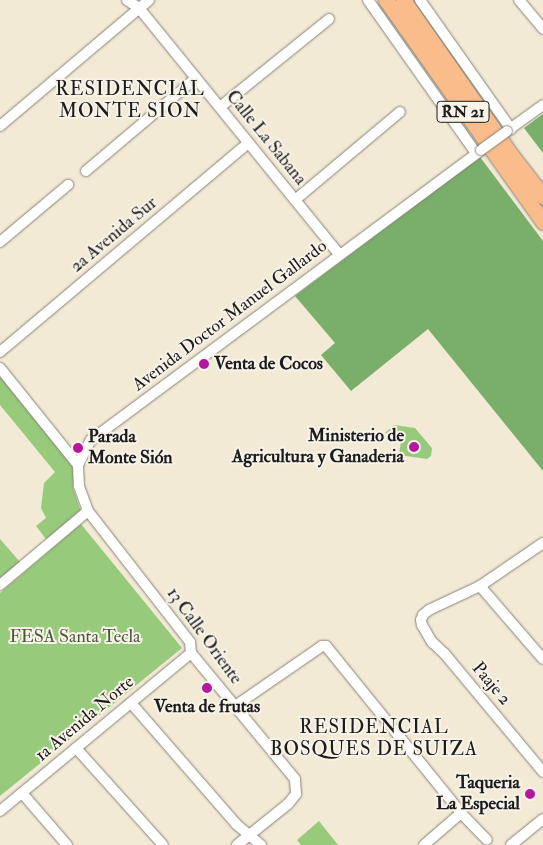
<!DOCTYPE html>
<html>
<head>
<meta charset="utf-8">
<style>
  body { margin:0 }
  #map { position:relative; width:543px; height:845px; overflow:hidden; background:#f2ead5; font-family:"IM FELL Double Pica",serif }
  div>[style] { position:absolute }
  [style*='--x'] { left:calc(var(--x)*1px); top:calc(var(--y)*1px); width:calc(var(--w)*1px); rotate:calc(var(--a)*1deg) }
  .green>* { inset:0; background:#97ca7b }
  .forest>* { inset:0; background:#79ae6b }
  .roads { filter:drop-shadow(0 0 1px #878378) drop-shadow(0 0 1px #878378) }
  .minor>* { height:10px; margin:-5px; padding:0 5px; transform-origin:5px; border-radius:5px; background:#fff }
  .highway>* { height:15px; margin:-7.5px; padding:0 7.5px; transform-origin:7.5px; border-radius:7.5px; background:#fabc8b }
  .bridges { filter:drop-shadow(0 0 1px #878378) drop-shadow(0 0 1px #878378) }
  .minor-bridge>* { height:10px; margin:-5px; padding:0 5px; transform-origin:5px; border-radius:5px; background:#fff }
  .dots>* { width:14px; height:14px; translate:-50% -50%; box-sizing:border-box; border:2px solid #f7f3e8; border-radius:50% }
  span { translate:-50% -50%; white-space:nowrap; text-align:center; line-height:1.15; -webkit-text-stroke:4px #f7f3e8; paint-order:stroke }
  .shield-label span { padding:1px 4px; background:#f7f3e8; border:1px solid; border-radius:4px; -webkit-text-stroke-width:0 }
  .shield-label { font-size:16px; color:#1c1c1c; font-weight:700 }
  .street-label { font-size:18px; color:#1c1c1c }
  .poi-label { font-size:18px; color:#1c1c1c; font-weight:700 }
  .left { translate:0 -50%; text-align:left }
  .right { translate:-100% -50%; text-align:right }
  .park-label { font-size:18px; color:#47593d }
  .neighbourhood-label { font-size:19px; color:#1c1c1c; letter-spacing:1px }
</style>
</head>
<body>
<div id="map">
  <div class="green">
    <i style="clip-path:polygon(0 374px,73px 465px,73px 488px,81px 512px,46px 539px,36px 526px,46px 518px,41px 508px,44px 483px,55px 472px,0 405px)"></i>
    <i style="clip-path:polygon(394px 425px,415px 428px,432px 448px,431px 456px,427px 459px,399px 455px,401px 441px,396px 435px,385px 433px)"></i>
    <i style="clip-path:polygon(81px 524px,182px 648px,0 796px,0 593px)"></i>
    <i style="clip-path:polygon(0 539px,20px 562px,0 579px)"></i>
    <i style="clip-path:polygon(319px 821px,338px 845px,301px 845px,297px 840px)"></i>
  </div>
  <div class="forest">
    <i style="clip-path:polygon(543px 114px,543px 153px,524px 128px)"></i>
    <i style="clip-path:polygon(480px 157px,543px 241px,543px 471px,428px 329px,351px 391px,321px 355px,335px 343px,295px 296px)"></i>
  </div>
  <div class="roads">
    <div class="minor">
      <i style="--x:127;--y:0;--w:14;--a:34"></i>
      <i style="--x:139;--y:8;--w:317;--a:50.9"></i>
      <i style="--x:368;--y:0;--w:187;--a:54.8"></i>
      <i style="--x:420;--y:0;--w:158;--a:54.8"></i>
      <i style="--x:519;--y:0;--w:38;--a:50"></i>
      <i style="--x:220;--y:107;--w:140;--a:-38.9"></i>
      <i style="--x:0;--y:126;--w:195;--a:-40.2"></i>
      <i style="--x:507;--y:131;--w:44;--a:-35.8"></i>
      <i style="--x:86;--y:171;--w:144;--a:-40.2"></i>
      <i style="--x:295;--y:200;--w:137;--a:-40"></i>
      <i style="--x:0;--y:242;--w:89;--a:-40"></i>
      <i style="--x:0;--y:352;--w:324;--a:-40.1"></i>
      <i style="--x:0;--y:368;--w:124;--a:51.2"></i>
      <i style="--x:543;--y:543;--w:76;--a:145.7"></i>
      <i style="--x:480;--y:586;--w:56;--a:154.8"></i>
      <i style="--x:429;--y:610;--w:8;--a:140"></i>
      <i style="--x:423;--y:615;--w:5;--a:112"></i>
      <i style="--x:421;--y:620;--w:5;--a:79"></i>
      <i style="--x:422;--y:625;--w:20;--a:60"></i>
      <i style="--x:432;--y:642;--w:16;--a:43"></i>
      <i style="--x:444;--y:653;--w:155;--a:50.2"></i>
      <i style="--x:0;--y:585;--w:115;--a:-40.1"></i>
      <i style="--x:480;--y:586;--w:96;--a:49.2"></i>
      <i style="--x:131;--y:703;--w:160;--a:49"></i>
      <i style="--x:236;--y:824;--w:33;--a:40"></i>
      <i style="--x:235;--y:706;--w:106;--a:-34.6"></i>
      <i style="--x:322;--y:646;--w:4;--a:0"></i>
      <i style="--x:326;--y:646;--w:215;--a:51"></i>
      <i style="--x:461;--y:813;--w:37;--a:46"></i>
      <i style="--x:76;--y:748;--w:130;--a:48.1"></i>
      <i style="--x:22;--y:793;--w:69;--a:49.1"></i>
      <i style="--x:0;--y:811;--w:248;--a:-39.6"></i>
      <i style="--x:237;--y:845;--w:65;--a:-38.8"></i>
      <i style="--x:288;--y:804;--w:13;--a:-51"></i>
      <i style="--x:296;--y:794;--w:15;--a:-94"></i>
      <i style="--x:295;--y:779;--w:163;--a:-129.5"></i>
      <i style="--x:191;--y:653;--w:11;--a:-95"></i>
      <i style="--x:190;--y:642;--w:166;--a:-127.9"></i>
      <i style="--x:88;--y:511;--w:27;--a:-110"></i>
      <i style="--x:79;--y:486;--w:21;--a:-93"></i>
      <i style="--x:78;--y:465;--w:28;--a:-63"></i>
      <i style="--x:91;--y:440;--w:486;--a:-36.6"></i>
      <i style="--x:424;--y:845;--w:49;--a:-40.9"></i>
      <i style="--x:511;--y:845;--w:41;--a:-39.1"></i>
    </div>
    <div class="highway">
      <i style="--x:386;--y:0;--w:272;--a:54.7"></i>
      <i style="--x:403;--y:0;--w:190;--a:55.1"></i>
      <i style="--x:512;--y:156;--w:51;--a:52.2"></i>
    </div>
  </div>
  <div class="bridges">
    <div class="minor-bridge">
      <i style="--x:481;--y:150;--w:32;--a:-36"></i>
    </div>
  </div>
  <div class="dots">
    <i style="left:204px;top:364px;background:#b5179e"></i>
    <i style="left:414px;top:447px;background:#b5179e"></i>
    <i style="left:78px;top:448px;background:#b5179e"></i>
    <i style="left:207px;top:688px;background:#b5179e"></i>
    <i style="left:530px;top:794px;background:#b5179e"></i>
  </div>
  <div class="shield-label">
    <span style="left:463px;top:112px">RN 21</span>
  </div>
  <div class="street-label">
    <span style="left:266px;top:138px;rotate:51deg">Calle La Sabana</span>
    <span style="left:114px;top:235px;rotate:-40deg">2a Avenida Sur</span>
    <span style="left:230px;top:316px;rotate:-37deg">Avenida Doctor Manuel Gallardo</span>
    <span style="left:204px;top:636px;rotate:54deg">13 Calle Oriente</span>
    <span style="left:491px;top:684px;rotate:50deg">Paaje 2</span>
    <span style="left:85px;top:719px;rotate:-40deg">1a Avenida Norte</span>
  </div>
  <div class="poi-label">
    <span class="left" style="left:214px;top:364px">Venta de Cocos</span>
    <span class="right" style="left:404px;top:447px">Ministerio de<br>Agricultura y Ganaderia</span>
    <span class="left" style="left:88px;top:448px">Parada<br>Monte Sión</span>
    <span style="left:207px;top:707px">Venta de frutas</span>
    <span class="right" style="left:520px;top:794px">Taqueria<br>La Especial</span>
  </div>
  <div class="park-label">
    <span style="left:75px;top:637px">FESA Santa Tecla</span>
  </div>
  <div class="neighbourhood-label">
    <span style="left:130px;top:101px">RESIDENCIAL<br>MONTE SION</span>
    <span style="left:374px;top:739px">RESIDENCIAL<br>BOSQUES DE SUIZA</span>
  </div>
</div>
</body>
</html>
